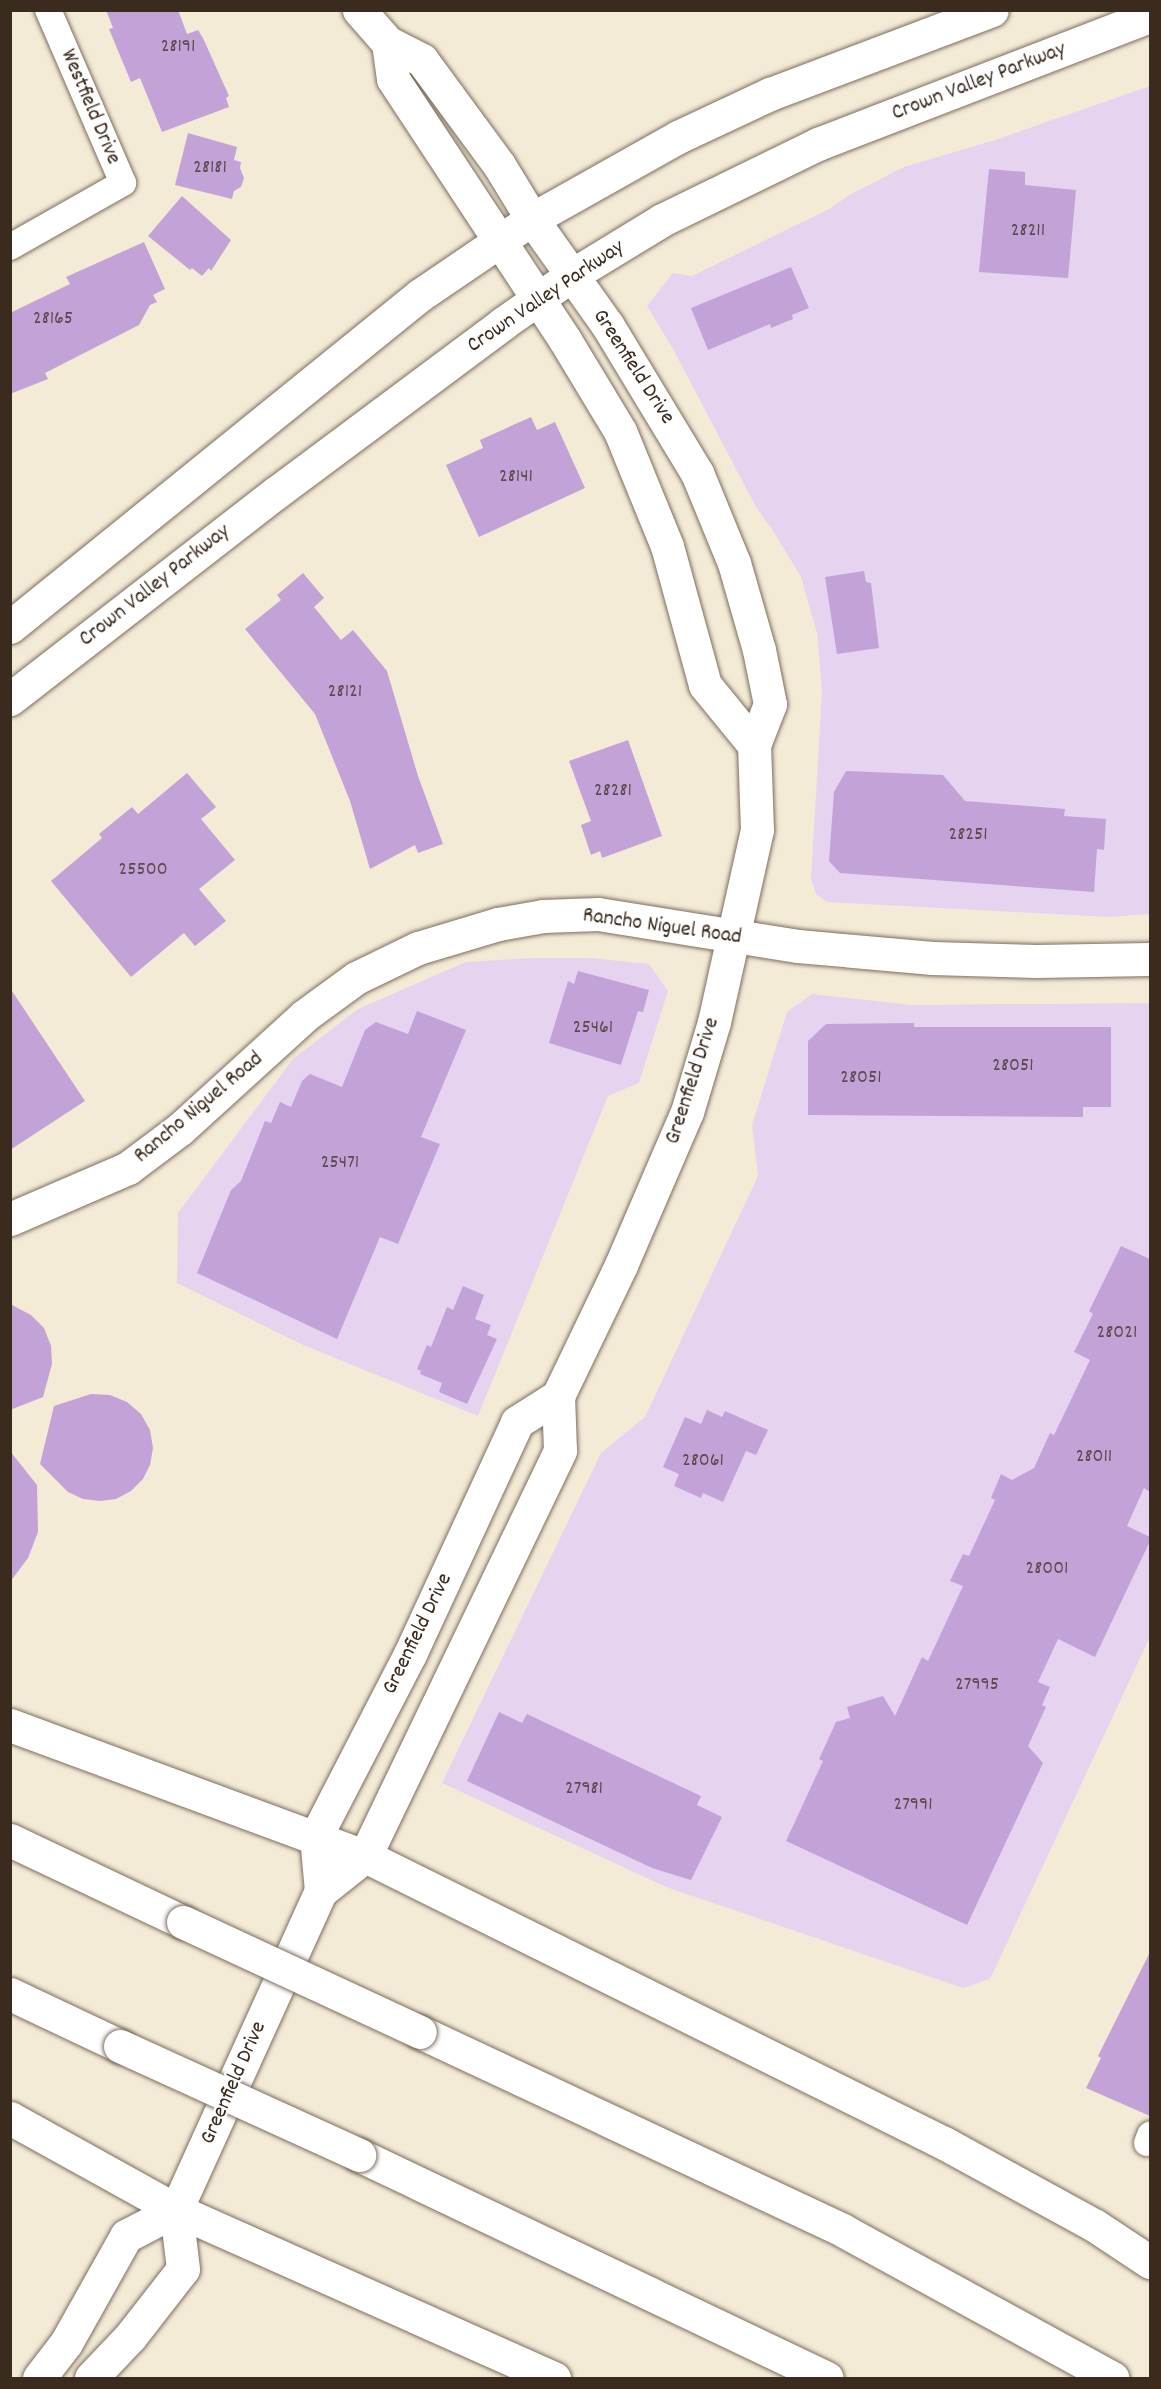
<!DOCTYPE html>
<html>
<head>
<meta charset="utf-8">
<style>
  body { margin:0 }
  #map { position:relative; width:1161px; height:2389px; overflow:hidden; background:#f4ebd6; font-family:Dekko,sans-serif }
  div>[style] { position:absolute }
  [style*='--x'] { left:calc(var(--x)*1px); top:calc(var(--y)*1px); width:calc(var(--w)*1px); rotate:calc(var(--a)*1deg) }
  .built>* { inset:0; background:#e6d3f0 }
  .building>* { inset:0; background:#c3a2d7 }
  .roads { filter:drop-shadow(0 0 2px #7c6e5e) drop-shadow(0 0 2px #7c6e5e) }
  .street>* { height:26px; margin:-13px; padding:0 13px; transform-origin:13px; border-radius:13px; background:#fff }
  .secondary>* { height:33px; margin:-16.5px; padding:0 16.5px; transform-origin:16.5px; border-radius:16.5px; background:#fff }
  .primary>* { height:33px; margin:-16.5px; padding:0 16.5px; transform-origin:16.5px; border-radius:16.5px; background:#fff }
  .highway>* { height:33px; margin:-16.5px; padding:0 16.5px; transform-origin:16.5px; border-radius:16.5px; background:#fff }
  .bridges { filter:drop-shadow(0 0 2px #7c6e5e) drop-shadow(0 0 2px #7c6e5e) }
  .highway-bridge>* { height:33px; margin:-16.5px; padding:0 16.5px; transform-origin:16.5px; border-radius:16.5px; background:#fff }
  span { translate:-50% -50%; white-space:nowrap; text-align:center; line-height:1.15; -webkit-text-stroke:4.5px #fff; paint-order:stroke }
  .number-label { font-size:20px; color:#5d484c }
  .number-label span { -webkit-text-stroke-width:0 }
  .street-label { font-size:22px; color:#3b2a1e }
  .frame { position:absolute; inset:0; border:12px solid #3b2a1e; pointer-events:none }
</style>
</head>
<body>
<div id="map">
  <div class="built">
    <i style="clip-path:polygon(1150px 86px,1150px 914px,1109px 917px,827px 902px,816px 894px,811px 879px,822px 691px,817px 633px,801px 577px,774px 532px,756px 507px,673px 349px,647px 306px,673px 273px,692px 276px,829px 209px,851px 194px,904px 167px,995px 140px)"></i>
    <i style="clip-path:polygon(531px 958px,590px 958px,649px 964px,668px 991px,639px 1083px,608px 1096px,478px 1416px,303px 1345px,177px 1283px,178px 1213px,293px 1059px,358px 1009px,466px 962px)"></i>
    <i style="clip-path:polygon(812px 994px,912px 1005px,1150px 1003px,1150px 1637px,990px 1979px,963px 1988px,666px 1887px,442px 1783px,601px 1453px,645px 1417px,758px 1176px,752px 1125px,787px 1012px)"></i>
  </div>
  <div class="building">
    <i style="clip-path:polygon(106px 10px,178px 10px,187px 34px,198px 30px,203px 38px,229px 96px,226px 98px,229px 107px,162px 132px,140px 78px,131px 82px,109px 29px,113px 28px)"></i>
    <i style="clip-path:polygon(188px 133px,237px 147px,234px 160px,241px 162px,240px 168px,244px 178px,241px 187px,234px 191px,232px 199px,175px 185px)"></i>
    <i style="clip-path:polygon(989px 169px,1025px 172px,1025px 185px,1076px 190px,1068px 278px,979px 272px)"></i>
    <i style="clip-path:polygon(182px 196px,231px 240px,211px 271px,209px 268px,202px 276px,192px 268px,190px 270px,148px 236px)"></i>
    <i style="clip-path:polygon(144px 242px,165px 289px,153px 295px,157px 302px,150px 305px,139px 325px,45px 373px,48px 379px,10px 394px,10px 313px,70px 284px,66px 277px)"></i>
    <i style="clip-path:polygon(791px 267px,809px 308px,792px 315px,793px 319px,771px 328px,770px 324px,708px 350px,691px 308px)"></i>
    <i style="clip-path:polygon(531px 417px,537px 430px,555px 422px,585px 488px,479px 537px,446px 465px,483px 448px,480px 440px)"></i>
    <i style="clip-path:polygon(864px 571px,866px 582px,871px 583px,879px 648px,837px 654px,825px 577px)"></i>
    <i style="clip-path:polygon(303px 573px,324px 598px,314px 607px,341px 640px,353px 630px,387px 671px,418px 776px,443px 844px,418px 853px,415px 845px,370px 869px,350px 801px,315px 714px,245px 629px,281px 600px,277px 595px)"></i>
    <i style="clip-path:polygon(628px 740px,662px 836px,602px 858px,600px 851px,591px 855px,581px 825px,591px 821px,569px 761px)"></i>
    <i style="clip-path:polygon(846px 771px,943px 775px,965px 801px,1065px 809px,1064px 816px,1106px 819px,1104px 850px,1097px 849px,1094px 892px,840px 873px,829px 861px,834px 792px)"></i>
    <i style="clip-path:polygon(187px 773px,216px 807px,201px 819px,235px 860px,199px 889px,226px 921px,195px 946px,184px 933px,131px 977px,51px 881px,102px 838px,99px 834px,132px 807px,138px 814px)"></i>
    <i style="clip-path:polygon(578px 971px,649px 990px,643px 1012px,638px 1011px,621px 1065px,549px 1043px,568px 981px,574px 984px)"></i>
    <i style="clip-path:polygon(10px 988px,85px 1101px,10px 1150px)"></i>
    <i style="clip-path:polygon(417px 1011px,466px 1030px,421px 1137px,440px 1144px,398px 1244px,380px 1237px,337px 1339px,197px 1273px,231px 1190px,241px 1181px,265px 1121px,271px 1123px,280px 1102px,291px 1107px,302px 1081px,310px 1074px,342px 1087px,365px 1030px,376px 1022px,408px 1034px)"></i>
    <i style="clip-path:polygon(914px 1023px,914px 1027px,1111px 1027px,1111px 1107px,1083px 1107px,1083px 1117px,808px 1115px,808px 1041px,826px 1024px)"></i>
    <i style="clip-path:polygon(1121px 1246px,1150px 1259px,1150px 1492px,1144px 1488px,1127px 1526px,1150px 1537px,1150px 1541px,1095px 1657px,1058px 1639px,1038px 1682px,1050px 1687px,1042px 1705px,1046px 1707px,1028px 1746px,1043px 1763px,967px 1925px,786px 1841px,823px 1761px,819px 1759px,836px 1722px,850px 1718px,847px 1707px,883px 1696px,895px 1716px,922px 1657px,928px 1661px,963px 1586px,950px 1581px,963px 1554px,969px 1556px,995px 1500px,991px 1498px,1001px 1474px,1012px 1480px,1034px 1468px,1050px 1433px,1054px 1435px,1090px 1360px,1074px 1352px,1093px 1314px,1089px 1311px)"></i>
    <i style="clip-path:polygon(463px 1286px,484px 1295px,475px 1319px,491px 1325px,487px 1335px,497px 1339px,467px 1404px,439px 1392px,442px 1383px,420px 1374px,421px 1371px,417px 1369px,427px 1345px,431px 1347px,447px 1307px,453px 1310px)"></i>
    <i style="clip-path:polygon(10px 1304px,31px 1315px,44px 1328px,51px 1346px,52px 1364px,43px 1397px,10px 1410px)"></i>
    <i style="clip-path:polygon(91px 1394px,110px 1395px,127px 1402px,141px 1414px,150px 1430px,153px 1448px,150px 1465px,143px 1479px,131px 1491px,116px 1499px,100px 1501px,83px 1499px,68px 1492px,40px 1464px,54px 1406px)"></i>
    <i style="clip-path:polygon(707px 1410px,722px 1417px,725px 1411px,768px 1430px,756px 1455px,746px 1451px,723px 1502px,703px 1493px,701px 1498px,674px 1486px,679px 1474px,663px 1467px,685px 1417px,701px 1424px)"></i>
    <i style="clip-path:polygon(10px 1451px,37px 1485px,38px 1532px,28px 1558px,10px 1582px)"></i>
    <i style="clip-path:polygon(499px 1712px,522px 1723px,527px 1714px,701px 1796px,697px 1805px,722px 1817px,691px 1880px,652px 1868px,467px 1781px)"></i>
    <i style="clip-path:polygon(1150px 1952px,1150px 2116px,1086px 2088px,1101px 2058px,1098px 2056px)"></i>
  </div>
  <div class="roads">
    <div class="street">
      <i style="--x:10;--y:247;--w:130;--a:-29.5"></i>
      <i style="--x:123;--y:183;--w:189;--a:-113.4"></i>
      <i style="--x:1147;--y:2143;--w:9;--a:-69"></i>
    </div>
    <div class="secondary">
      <i style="--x:388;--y:43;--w:36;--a:82"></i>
      <i style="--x:393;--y:79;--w:313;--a:56.6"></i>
      <i style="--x:565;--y:340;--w:106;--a:58.9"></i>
      <i style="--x:620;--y:431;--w:124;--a:67.8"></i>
      <i style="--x:667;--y:546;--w:144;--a:74.7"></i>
      <i style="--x:705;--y:685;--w:77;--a:50.8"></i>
      <i style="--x:10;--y:1219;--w:129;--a:-23.4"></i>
      <i style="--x:128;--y:1168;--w:65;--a:-36.9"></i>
      <i style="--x:180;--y:1129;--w:168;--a:-42.3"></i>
      <i style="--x:304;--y:1016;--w:64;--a:-36.2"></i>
      <i style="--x:356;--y:978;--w:69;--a:-25.8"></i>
      <i style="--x:418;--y:948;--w:84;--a:-16.7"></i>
      <i style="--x:498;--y:924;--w:46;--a:-10.1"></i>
      <i style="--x:543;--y:916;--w:55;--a:-2.1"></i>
      <i style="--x:598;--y:914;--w:203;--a:9.1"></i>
      <i style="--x:798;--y:946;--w:135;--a:5.1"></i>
      <i style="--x:932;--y:958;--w:104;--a:1.7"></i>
      <i style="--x:1036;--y:961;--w:114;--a:-1"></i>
      <i style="--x:321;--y:1891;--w:55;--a:-95.2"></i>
      <i style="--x:316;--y:1836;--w:205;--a:-62.7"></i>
      <i style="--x:410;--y:1654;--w:255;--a:-65.2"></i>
      <i style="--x:517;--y:1422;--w:49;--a:-32.4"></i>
      <i style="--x:39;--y:2378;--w:44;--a:-52.4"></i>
      <i style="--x:66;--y:2343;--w:123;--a:-60.7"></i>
      <i style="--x:126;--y:2236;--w:56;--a:-27.5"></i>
      <i style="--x:91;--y:2378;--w:57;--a:-46.4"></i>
      <i style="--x:130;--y:2337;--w:86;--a:-52.1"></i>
      <i style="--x:183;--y:2269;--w:59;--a:-96.8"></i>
      <i style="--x:176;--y:2210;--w:350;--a:-65.6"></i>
      <i style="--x:321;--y:1891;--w:56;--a:-38.5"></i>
      <i style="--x:365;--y:1856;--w:450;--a:-64.3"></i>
      <i style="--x:560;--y:1450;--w:54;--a:-92.1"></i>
      <i style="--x:558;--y:1396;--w:145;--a:-64.3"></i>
      <i style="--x:621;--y:1265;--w:167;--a:-66.7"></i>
      <i style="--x:687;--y:1112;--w:94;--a:-73.3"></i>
      <i style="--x:714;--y:1022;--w:197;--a:-77.4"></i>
      <i style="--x:757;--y:830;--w:85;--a:-92"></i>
      <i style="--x:754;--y:745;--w:44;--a:-68.7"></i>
      <i style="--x:770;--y:704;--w:55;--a:-101.5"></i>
      <i style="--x:759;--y:650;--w:91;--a:-106"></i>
      <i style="--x:734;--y:563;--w:97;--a:-112.3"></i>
      <i style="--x:697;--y:473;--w:172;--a:-121.2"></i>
      <i style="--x:608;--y:326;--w:131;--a:-125.4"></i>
      <i style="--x:532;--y:219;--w:63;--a:-121.4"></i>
      <i style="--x:499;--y:165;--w:130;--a:-126.3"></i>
      <i style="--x:422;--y:60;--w:38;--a:-153"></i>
      <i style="--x:388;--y:43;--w:44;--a:-131.3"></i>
    </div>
    <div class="primary">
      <i style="--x:10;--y:627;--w:528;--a:-39"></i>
      <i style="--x:420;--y:295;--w:135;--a:-34.2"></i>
      <i style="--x:532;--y:219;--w:167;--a:-29.3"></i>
      <i style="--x:678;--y:137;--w:102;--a:-25.1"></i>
      <i style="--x:770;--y:94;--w:237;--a:-20.7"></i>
      <i style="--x:10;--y:699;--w:338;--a:-37.8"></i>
      <i style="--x:277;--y:492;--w:281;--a:-36.7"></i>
      <i style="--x:502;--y:324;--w:85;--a:-35"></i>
      <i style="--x:572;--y:275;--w:105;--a:-31.4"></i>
      <i style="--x:662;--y:220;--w:174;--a:-26"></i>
      <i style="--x:818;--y:144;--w:356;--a:-21.1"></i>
    </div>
    <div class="highway">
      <i style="--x:10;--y:1725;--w:378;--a:20.3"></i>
      <i style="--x:365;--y:1856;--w:646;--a:26.37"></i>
      <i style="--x:944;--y:2143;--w:171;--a:28.7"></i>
      <i style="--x:1094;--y:2225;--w:67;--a:33.5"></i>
      <i style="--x:10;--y:1840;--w:191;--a:25.4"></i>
      <i style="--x:10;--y:1994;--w:122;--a:25.3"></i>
      <i style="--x:420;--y:2032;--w:468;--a:25.1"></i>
      <i style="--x:844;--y:2231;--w:306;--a:28.7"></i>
      <i style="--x:10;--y:2118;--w:190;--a:29"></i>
      <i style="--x:176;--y:2210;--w:414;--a:24"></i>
      <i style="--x:359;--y:2155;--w:518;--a:25.48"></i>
    </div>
  </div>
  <div class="bridges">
    <div class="highway-bridge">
      <i style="--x:183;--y:1922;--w:261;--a:24.9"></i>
      <i style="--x:120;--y:2046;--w:263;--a:24.5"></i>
    </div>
  </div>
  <div class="number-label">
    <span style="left:178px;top:47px">28191</span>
    <span style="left:210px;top:168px">28181</span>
    <span style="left:1028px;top:231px">28211</span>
    <span style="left:53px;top:319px">28165</span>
    <span style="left:516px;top:477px">28141</span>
    <span style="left:345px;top:692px">28121</span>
    <span style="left:613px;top:791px">28281</span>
    <span style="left:968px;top:835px">28251</span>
    <span style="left:143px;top:870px">25500</span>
    <span style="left:593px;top:1028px">25461</span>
    <span style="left:1013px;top:1066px">28051</span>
    <span style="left:861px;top:1078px">28051</span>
    <span style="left:340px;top:1163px">25471</span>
    <span style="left:1117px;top:1333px">28021</span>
    <span style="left:1094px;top:1457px">28011</span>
    <span style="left:703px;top:1461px">28061</span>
    <span style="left:1047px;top:1569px">28001</span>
    <span style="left:977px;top:1685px">27995</span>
    <span style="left:584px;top:1789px">27981</span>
    <span style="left:913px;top:1805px">27991</span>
  </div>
  <div class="street-label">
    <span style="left:979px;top:82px;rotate:-21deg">Crown Valley Parkway</span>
    <span style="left:90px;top:107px;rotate:67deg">Westfield Drive</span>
    <span style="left:546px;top:297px;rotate:-34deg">Crown Valley Parkway</span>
    <span style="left:633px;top:367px;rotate:57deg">Greenfield Drive</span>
    <span style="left:155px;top:586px;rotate:-38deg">Crown Valley Parkway</span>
    <span style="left:662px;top:927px;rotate:8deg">Rancho Niguel Road</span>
    <span style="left:693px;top:1081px;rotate:-72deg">Greenfield Drive</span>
    <span style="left:199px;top:1108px;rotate:-40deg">Rancho Niguel Road</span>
    <span style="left:418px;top:1634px;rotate:-64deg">Greenfield Drive</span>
    <span style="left:234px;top:2083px;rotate:-66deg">Greenfield Drive</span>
  </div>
  <div class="frame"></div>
</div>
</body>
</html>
